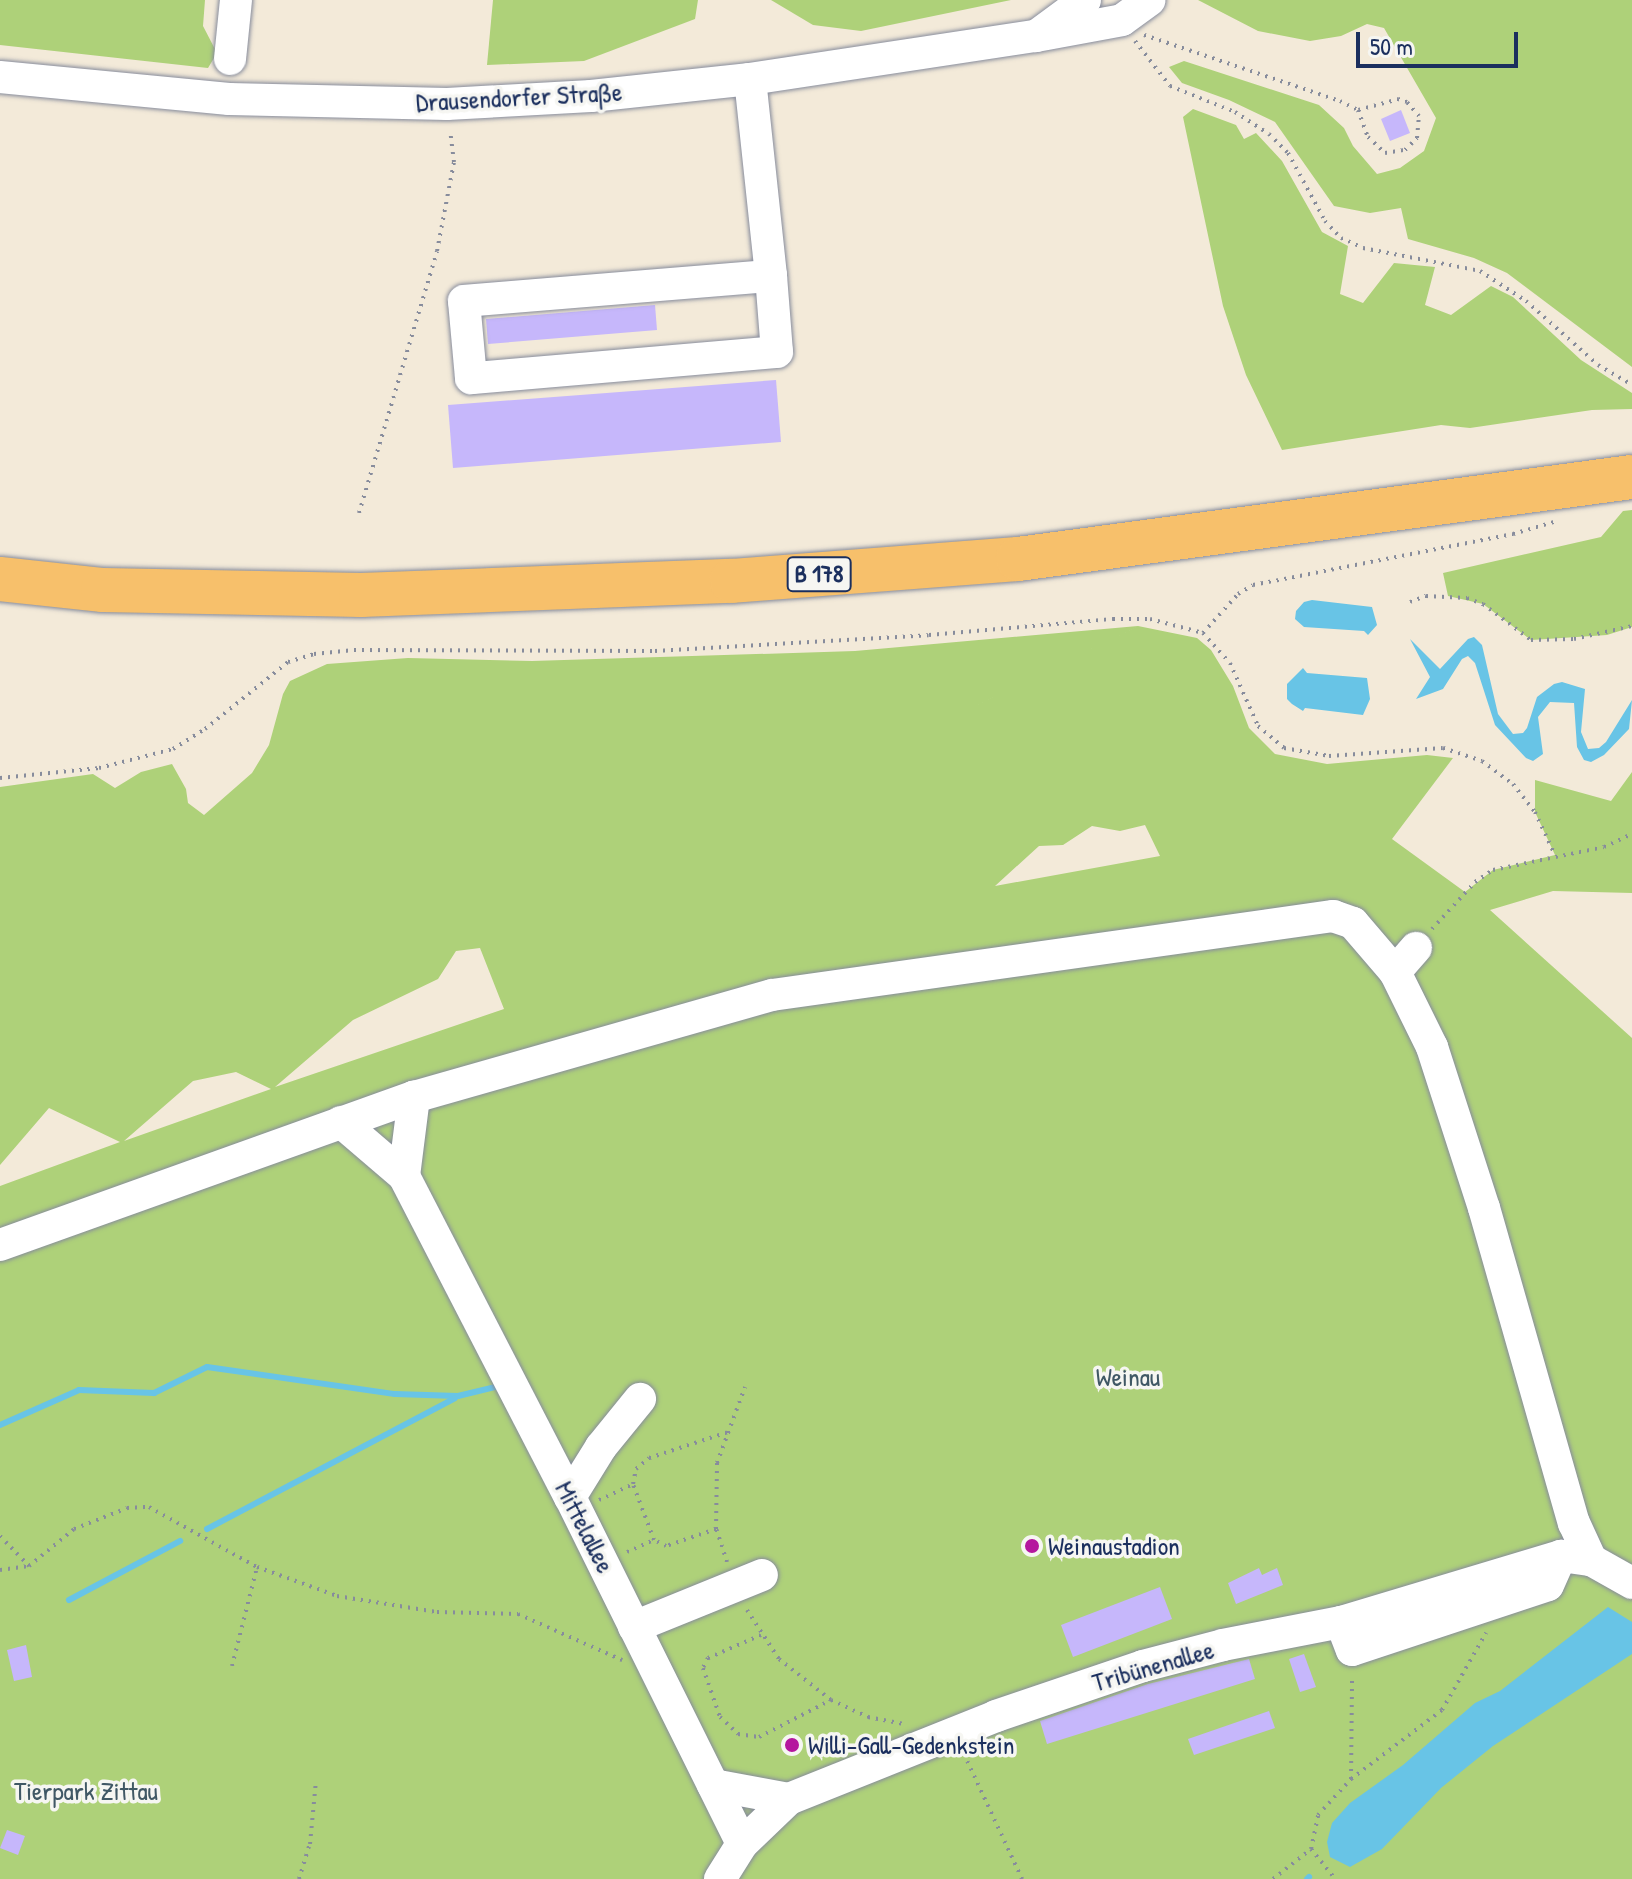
<!DOCTYPE html>
<html>
<head>
<meta charset="utf-8">
<style>
  body { margin:0 }
  #map { position:relative; width:1632px; height:1879px; overflow:hidden; background:#f3ead9; font-family:"Patrick Hand",sans-serif }
  div>[style] { position:absolute }
  [style*='--x'] { left:calc(var(--x)*1px); top:calc(var(--y)*1px); width:calc(var(--w)*1px); rotate:calc(var(--a)*1deg) }
  .green>* { inset:0; background:#aed179 }
  .water>* { inset:0; background:#68c4e6 }
  .stream>* { height:6px; margin:-3px; padding:0 3px; transform-origin:3px; border-radius:3px; background:#68c4e6 }
  .building>* { inset:0; background:#c6b7fb }
  .path>* { height:4px; margin-top:-2px; transform-origin:0; background:repeating-linear-gradient(90deg,#878c9c 0 2px,transparent 0 8px) }
  .roads { filter:drop-shadow(0 0 2px #878c9c) drop-shadow(0 0 2px #878c9c) }
  .minor>* { height:32px; margin:-16px; padding:0 16px; transform-origin:16px; border-radius:16px; background:#fff }
  .highway>* { height:44px; margin:-22px; padding:0 22px; transform-origin:22px; border-radius:22px; background:#f7c06b }
  .dots>* { width:22px; height:22px; translate:-50% -50%; box-sizing:border-box; border:4px solid #f6f6f2; border-radius:50% }
  span { translate:-50% -50%; white-space:nowrap; text-align:center; line-height:1.15; -webkit-text-stroke:7px #f6f6f2; paint-order:stroke }
  .shield-label span { padding:2px 6px; background:#f6f6f2; border:2px solid; border-radius:6px; -webkit-text-stroke-width:0 }
  .shield-label { font-size:24px; color:#1b2f5e; font-weight:700 }
  .street-label { font-size:26px; color:#1b2f5e }
  .park-label { font-size:26px; color:#405865 }
  .poi-label { font-size:26px; color:#1b2f5e }
  .left { translate:0 -50%; text-align:left }
  .scale { position:absolute; left:1356px; top:32px; width:162px; height:36px; box-sizing:border-box; border:4px solid #1b2f5e; border-top:0; padding-left:10px; font-size:24px; line-height:28px; white-space:nowrap; color:#1b2f5e; -webkit-text-stroke:6px #f6f6f2; paint-order:stroke }
</style>
</head>
<body>
<div id="map">
  <div class="green">
    <i style="clip-path:polygon(0 0,205px 0,203px 26px,217px 53px,208px 68px,0 45px)"></i>
    <i style="clip-path:polygon(493px 0,698px 0,695px 19px,584px 61px,487px 65px)"></i>
    <i style="clip-path:polygon(771px 0,1011px 0,861px 31px,813px 25px)"></i>
    <i style="clip-path:polygon(1198px 0,1632px 0,1632px 367px,1507px 273px,1474px 258px,1408px 239px,1401px 208px,1370px 213px,1334px 206px,1275px 122px,1229px 100px,1182px 83px,1169px 67px,1184px 61px,1319px 105px,1344px 128px,1353px 146px,1377px 174px,1400px 168px,1424px 151px,1436px 118px,1384px 28px,1367px 24px,1341px 36px,1310px 41px,1258px 31px)"></i>
    <i style="clip-path:polygon(1193px 109px,1236px 125px,1244px 139px,1256px 133px,1282px 161px,1322px 232px,1348px 246px,1340px 294px,1363px 303px,1394px 263px,1435px 267px,1425px 305px,1451px 315px,1491px 286px,1513px 297px,1581px 360px,1632px 393px,1632px 409px,1592px 410px,1470px 428px,1441px 425px,1282px 450px,1246px 375px,1223px 306px,1183px 117px)"></i>
    <i style="clip-path:polygon(1632px 510px,1632px 627px,1607px 635px,1531px 640px,1483px 604px,1448px 596px,1443px 573px,1601px 537px,1623px 511px)"></i>
    <i style="clip-path:polygon(evenodd,1138px 626px,1197px 638px,1211px 650px,1233px 686px,1249px 728px,1275px 754px,1327px 764px,1427px 755px,1453px 758px,1392px 839px,1465px 892px,1493px 870px,1555px 855px,1535px 812px,1535px 780px,1611px 801px,1632px 772px,1632px 893px,1553px 891px,1490px 910px,1632px 1038px,1632px 1879px,0 1879px,0 1186px,120px 1142px,49px 1108px,0 1165px,0 787px,93px 774px,115px 788px,141px 772px,172px 764px,186px 789px,188px 803px,204px 815px,252px 773px,269px 745px,283px 694px,290px 681px,327px 664px,408px 658px,532px 661px,855px 651px,1138px 626px,1145px 825px,1160px 856px,995px 886px,1039px 846px,1063px 845px,1092px 826px,1120px 831px,1145px 825px,1138px 626px,480px 948px,504px 1009px,275px 1087px,353px 1020px,438px 979px,456px 951px,480px 948px,1138px 626px,236px 1072px,271px 1089px,124px 1141px,193px 1081px,236px 1072px)"></i>
  </div>
  <div class="water">
    <i style="clip-path:polygon(1312px 600px,1372px 607px,1377px 625px,1368px 635px,1364px 631px,1304px 627px,1295px 619px,1296px 611px,1304px 602px)"></i>
    <i style="clip-path:polygon(1474px 637px,1482px 645px,1498px 714px,1513px 734px,1523px 733px,1527px 728px,1537px 697px,1554px 684px,1562px 682px,1585px 689px,1581px 732px,1588px 749px,1599px 748px,1606px 742px,1632px 700px,1629px 729px,1604px 755px,1591px 762px,1584px 760px,1577px 747px,1574px 703px,1550px 702px,1538px 717px,1543px 754px,1533px 761px,1526px 758px,1495px 725px,1475px 663px,1468px 656px,1462px 659px,1443px 689px,1416px 699px,1430px 677px,1410px 639px,1440px 669px,1468px 639px)"></i>
    <i style="clip-path:polygon(1303px 668px,1307px 673px,1367px 678px,1370px 699px,1363px 715px,1305px 708px,1303px 711px,1292px 704px,1287px 699px,1287px 684px)"></i>
    <i style="clip-path:polygon(1608px 1607px,1632px 1622px,1632px 1654px,1493px 1746px,1441px 1788px,1382px 1849px,1350px 1867px,1330px 1857px,1327px 1842px,1332px 1823px,1350px 1803px,1403px 1765px,1475px 1703px,1500px 1691px)"></i>
  </div>
  <div class="stream">
    <i style="--x:0;--y:1425;--w:86;--a:-23.9"></i>
    <i style="--x:79;--y:1390;--w:75;--a:2.3"></i>
    <i style="--x:154;--y:1393;--w:59;--a:-26.1"></i>
    <i style="--x:207;--y:1367;--w:190;--a:8.2"></i>
    <i style="--x:395;--y:1394;--w:63;--a:1.8"></i>
    <i style="--x:458;--y:1396;--w:42;--a:-13.7"></i>
    <i style="--x:207;--y:1529;--w:280;--a:-27.8"></i>
    <i style="--x:69;--y:1600;--w:126;--a:-28"></i>
    <i style="--x:1307;--y:1879;--w:3;--a:-45"></i>
  </div>
  <div class="building">
    <i style="clip-path:polygon(1401px 110px,1410px 133px,1390px 141px,1381px 119px)"></i>
    <i style="clip-path:polygon(655px 305px,657px 330px,488px 344px,486px 319px)"></i>
    <i style="clip-path:polygon(776px 380px,781px 442px,453px 468px,448px 405px)"></i>
    <i style="clip-path:polygon(1259px 1568px,1262px 1575px,1277px 1568px,1283px 1585px,1236px 1604px,1228px 1583px)"></i>
    <i style="clip-path:polygon(1160px 1587px,1172px 1619px,1073px 1657px,1061px 1625px)"></i>
    <i style="clip-path:polygon(26px 1645px,32px 1677px,14px 1681px,7px 1650px)"></i>
    <i style="clip-path:polygon(1304px 1654px,1316px 1687px,1300px 1692px,1289px 1659px)"></i>
    <i style="clip-path:polygon(1249px 1659px,1255px 1679px,1047px 1744px,1040px 1721px,1148px 1684px)"></i>
    <i style="clip-path:polygon(1269px 1711px,1275px 1728px,1194px 1755px,1188px 1739px)"></i>
    <i style="clip-path:polygon(7px 1830px,25px 1836px,18px 1855px,0 1848px)"></i>
  </div>
  <div class="path">
    <i style="--x:1144;--y:35;--w:207;--a:18.6"></i>
    <i style="--x:1340;--y:101;--w:20;--a:27"></i>
    <i style="--x:1358;--y:110;--w:29;--a:70"></i>
    <i style="--x:1368;--y:137;--w:23;--a:43"></i>
    <i style="--x:1385;--y:153;--w:20;--a:-9"></i>
    <i style="--x:1405;--y:150;--w:17;--a:-45"></i>
    <i style="--x:1417;--y:138;--w:22;--a:-85"></i>
    <i style="--x:1419;--y:116;--w:18;--a:-131"></i>
    <i style="--x:1407;--y:102;--w:9;--a:-159"></i>
    <i style="--x:1399;--y:99;--w:42;--a:165"></i>
    <i style="--x:1135;--y:41;--w:57;--a:52.1"></i>
    <i style="--x:1170;--y:86;--w:70;--a:21.8"></i>
    <i style="--x:1235;--y:112;--w:40;--a:32.9"></i>
    <i style="--x:1269;--y:134;--w:27;--a:45"></i>
    <i style="--x:1288;--y:153;--w:77;--a:61.4"></i>
    <i style="--x:1325;--y:221;--w:23;--a:47"></i>
    <i style="--x:1341;--y:238;--w:24;--a:24"></i>
    <i style="--x:1363;--y:248;--w:119;--a:11.1"></i>
    <i style="--x:1480;--y:271;--w:55;--a:33.1"></i>
    <i style="--x:1526;--y:301;--w:96;--a:41.6"></i>
    <i style="--x:1598;--y:365;--w:39;--a:30"></i>
    <i style="--x:359;--y:513;--w:273;--a:-73.4"></i>
    <i style="--x:437;--y:251;--w:91;--a:-79.2"></i>
    <i style="--x:454;--y:162;--w:32;--a:-97"></i>
    <i style="--x:1410;--y:602;--w:17;--a:-21"></i>
    <i style="--x:1426;--y:596;--w:41;--a:2.8"></i>
    <i style="--x:1467;--y:598;--w:17;--a:21"></i>
    <i style="--x:1483;--y:604;--w:60;--a:36.9"></i>
    <i style="--x:1531;--y:640;--w:43;--a:-1.3"></i>
    <i style="--x:1574;--y:639;--w:59;--a:-12.6"></i>
    <i style="--x:1203;--y:633;--w:52;--a:-48.1"></i>
    <i style="--x:1238;--y:594;--w:17;--a:-31"></i>
    <i style="--x:1253;--y:585;--w:265;--a:-11.1"></i>
    <i style="--x:1513;--y:534;--w:43;--a:-16.3"></i>
    <i style="--x:0;--y:778;--w:100;--a:-5.8"></i>
    <i style="--x:99;--y:768;--w:76;--a:-14.4"></i>
    <i style="--x:173;--y:749;--w:38;--a:-32"></i>
    <i style="--x:205;--y:729;--w:107;--a:-38.9"></i>
    <i style="--x:288;--y:662;--w:27;--a:-17"></i>
    <i style="--x:314;--y:654;--w:40;--a:-5.7"></i>
    <i style="--x:354;--y:650;--w:301;--a:0.2"></i>
    <i style="--x:655;--y:651;--w:274;--a:-3.3"></i>
    <i style="--x:929;--y:635;--w:185;--a:-5"></i>
    <i style="--x:1113;--y:619;--w:37;--a:0"></i>
    <i style="--x:1150;--y:619;--w:55;--a:14.8"></i>
    <i style="--x:1203;--y:633;--w:40;--a:48"></i>
    <i style="--x:1230;--y:663;--w:69;--a:66"></i>
    <i style="--x:1258;--y:726;--w:34;--a:40"></i>
    <i style="--x:1284;--y:748;--w:46;--a:10.1"></i>
    <i style="--x:1329;--y:756;--w:114;--a:-4"></i>
    <i style="--x:1443;--y:748;--w:41;--a:18.4"></i>
    <i style="--x:1482;--y:761;--w:39;--a:37"></i>
    <i style="--x:1513;--y:784;--w:36;--a:52"></i>
    <i style="--x:1535;--y:812;--w:47;--a:65.1"></i>
    <i style="--x:1432;--y:929;--w:64;--a:-47.5"></i>
    <i style="--x:1475;--y:882;--w:22;--a:-34"></i>
    <i style="--x:1493;--y:870;--w:113;--a:-11.7"></i>
    <i style="--x:1604;--y:847;--w:31;--a:-25"></i>
    <i style="--x:599;--y:1500;--w:38;--a:-25"></i>
    <i style="--x:716;--y:1529;--w:53;--a:161.2"></i>
    <i style="--x:666;--y:1546;--w:13;--a:-153"></i>
    <i style="--x:654;--y:1540;--w:60;--a:-110.6"></i>
    <i style="--x:633;--y:1484;--w:15;--a:-79"></i>
    <i style="--x:636;--y:1469;--w:17;--a:-40"></i>
    <i style="--x:649;--y:1458;--w:83;--a:-18.2"></i>
    <i style="--x:0;--y:1536;--w:42;--a:46"></i>
    <i style="--x:627;--y:1552;--w:30;--a:-24"></i>
    <i style="--x:727;--y:1562;--w:35;--a:-108"></i>
    <i style="--x:716;--y:1529;--w:66;--a:-89.1"></i>
    <i style="--x:717;--y:1463;--w:81;--a:-69.8"></i>
    <i style="--x:0;--y:1570;--w:29;--a:-8"></i>
    <i style="--x:29;--y:1566;--w:58;--a:-39.4"></i>
    <i style="--x:74;--y:1529;--w:57;--a:-21.6"></i>
    <i style="--x:127;--y:1508;--w:22;--a:-3"></i>
    <i style="--x:149;--y:1507;--w:124;--a:29.1"></i>
    <i style="--x:257;--y:1567;--w:85;--a:19.9"></i>
    <i style="--x:337;--y:1596;--w:101;--a:9.1"></i>
    <i style="--x:437;--y:1612;--w:81;--a:1.4"></i>
    <i style="--x:518;--y:1614;--w:114;--a:23.9"></i>
    <i style="--x:747;--y:1610;--w:59;--a:56.9"></i>
    <i style="--x:779;--y:1659;--w:66;--a:38.3"></i>
    <i style="--x:831;--y:1700;--w:41;--a:24.7"></i>
    <i style="--x:868;--y:1717;--w:38;--a:11"></i>
    <i style="--x:761;--y:1635;--w:58;--a:156.5"></i>
    <i style="--x:708;--y:1658;--w:11;--a:117"></i>
    <i style="--x:703;--y:1668;--w:52;--a:70.9"></i>
    <i style="--x:720;--y:1717;--w:25;--a:43"></i>
    <i style="--x:738;--y:1734;--w:21;--a:8"></i>
    <i style="--x:759;--y:1737;--w:81;--a:-27.2"></i>
    <i style="--x:232;--y:1666;--w:102;--a:-75.8"></i>
    <i style="--x:964;--y:1754;--w:138;--a:65.1"></i>
    <i style="--x:1351;--y:1779;--w:102;--a:-89.4"></i>
    <i style="--x:1311;--y:1849;--w:38;--a:51"></i>
    <i style="--x:299;--y:1879;--w:37;--a:-73"></i>
    <i style="--x:310;--y:1844;--w:63;--a:-84.6"></i>
    <i style="--x:1273;--y:1879;--w:48;--a:-38.3"></i>
    <i style="--x:1311;--y:1849;--w:35;--a:-78"></i>
    <i style="--x:1318;--y:1815;--w:49;--a:-47.5"></i>
    <i style="--x:1351;--y:1779;--w:114;--a:-37.2"></i>
    <i style="--x:1442;--y:1710;--w:89;--a:-60.3"></i>
  </div>
  <div class="roads">
    <div class="minor">
      <i style="--x:1085;--y:0;--w:61;--a:143.7"></i>
      <i style="--x:1036;--y:36;--w:87;--a:-10.5"></i>
      <i style="--x:1122;--y:20;--w:34;--a:-36"></i>
      <i style="--x:230;--y:59;--w:59;--a:-84.2"></i>
      <i style="--x:0;--y:77;--w:230;--a:5.5"></i>
      <i style="--x:229;--y:99;--w:218;--a:1.3"></i>
      <i style="--x:447;--y:104;--w:144;--a:-3.2"></i>
      <i style="--x:591;--y:96;--w:160;--a:-6.1"></i>
      <i style="--x:750;--y:79;--w:289;--a:-8.6"></i>
      <i style="--x:750;--y:79;--w:198;--a:83.9"></i>
      <i style="--x:771;--y:276;--w:76;--a:85.5"></i>
      <i style="--x:777;--y:352;--w:307;--a:175.1"></i>
      <i style="--x:471;--y:378;--w:77;--a:-95.2"></i>
      <i style="--x:464;--y:301;--w:308;--a:-4.7"></i>
      <i style="--x:1395;--y:972;--w:32;--a:-49"></i>
      <i style="--x:341;--y:1122;--w:83;--a:40.6"></i>
      <i style="--x:404;--y:1176;--w:361;--a:62.7"></i>
      <i style="--x:570;--y:1497;--w:387;--a:63.6"></i>
      <i style="--x:404;--y:1176;--w:80;--a:-82.8"></i>
      <i style="--x:0;--y:1245;--w:440;--a:-19.7"></i>
      <i style="--x:414;--y:1097;--w:372;--a:-15.9"></i>
      <i style="--x:772;--y:995;--w:567;--a:-8.02"></i>
      <i style="--x:1333;--y:916;--w:21;--a:19"></i>
      <i style="--x:1353;--y:923;--w:65;--a:49.4"></i>
      <i style="--x:1395;--y:972;--w:84;--a:63.7"></i>
      <i style="--x:1432;--y:1047;--w:169;--a:72.1"></i>
      <i style="--x:1484;--y:1208;--w:328;--a:74.1"></i>
      <i style="--x:1574;--y:1523;--w:41;--a:65.3"></i>
      <i style="--x:1591;--y:1560;--w:47;--a:29.3"></i>
      <i style="--x:570;--y:1497;--w:59;--a:-58.2"></i>
      <i style="--x:601;--y:1447;--w:62;--a:-50.9"></i>
      <i style="--x:1341;--y:1622;--w:30;--a:69"></i>
      <i style="--x:1352;--y:1650;--w:206;--a:-18.3"></i>
      <i style="--x:1548;--y:1585;--w:32;--a:-66"></i>
      <i style="--x:634;--y:1627;--w:138;--a:-22.1"></i>
      <i style="--x:713;--y:1785;--w:77;--a:10.4"></i>
      <i style="--x:720;--y:1879;--w:41;--a:-57.8"></i>
      <i style="--x:742;--y:1844;--w:65;--a:-43.8"></i>
      <i style="--x:789;--y:1799;--w:223;--a:-21.8"></i>
      <i style="--x:996;--y:1716;--w:155;--a:-18.8"></i>
      <i style="--x:1143;--y:1666;--w:83;--a:-14.7"></i>
      <i style="--x:1223;--y:1645;--w:120;--a:-11"></i>
      <i style="--x:1341;--y:1622;--w:230;--a:-16.7"></i>
      <i style="--x:1561;--y:1556;--w:30;--a:8"></i>
    </div>
    <div class="highway">
      <i style="--x:0;--y:579;--w:104;--a:6.1"></i>
      <i style="--x:103;--y:590;--w:258;--a:1.1"></i>
      <i style="--x:361;--y:595;--w:371;--a:-2.2"></i>
      <i style="--x:732;--y:581;--w:287;--a:-4.4"></i>
      <i style="--x:1018;--y:559;--w:619;--a:-7.61"></i>
    </div>
  </div>
  <div class="dots">
    <i style="left:1032px;top:1546px;background:#b5179e"></i>
    <i style="left:792px;top:1745px;background:#b5179e"></i>
  </div>
  <div class="shield-label">
    <span style="left:819px;top:574px">B 178</span>
  </div>
  <div class="street-label">
    <span style="left:519px;top:97px;rotate:-3deg">Drausendorfer Straße</span>
    <span style="left:585px;top:1527px;rotate:63deg">Mittelallee</span>
    <span style="left:1153px;top:1666px;rotate:-16deg">Tribünenallee</span>
  </div>
  <div class="park-label">
    <span style="left:1128px;top:1377px">Weinau</span>
    <span style="left:86px;top:1791px">Tierpark Zittau</span>
  </div>
  <div class="poi-label">
    <span class="left" style="left:1048px;top:1546px">Weinaustadion</span>
    <span class="left" style="left:808px;top:1745px">Willi-Gall-Gedenkstein</span>
  </div>
  <div class="scale">50 m</div>
</div>
</body>
</html>
